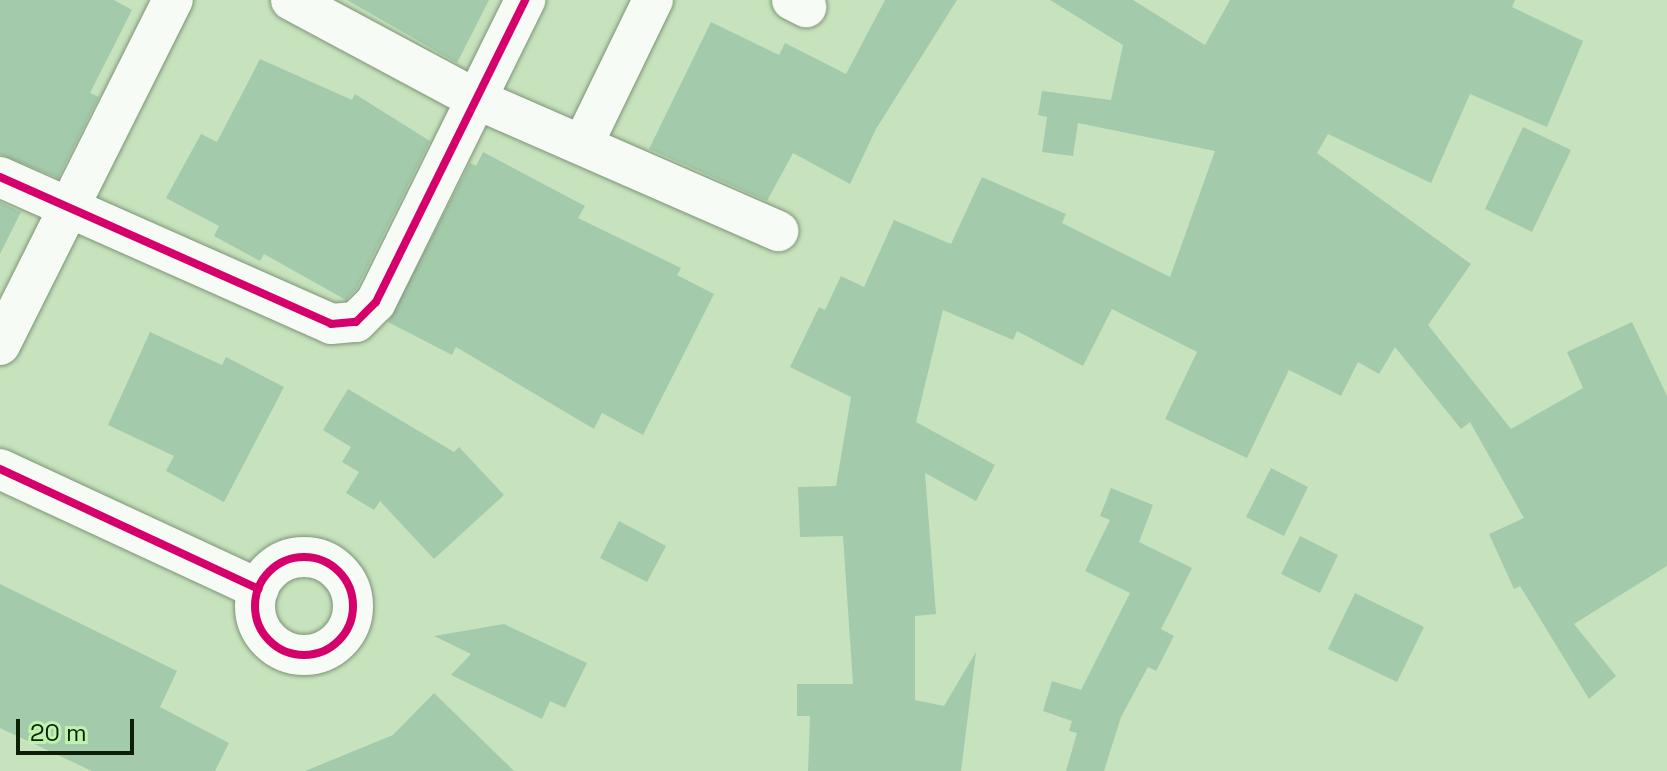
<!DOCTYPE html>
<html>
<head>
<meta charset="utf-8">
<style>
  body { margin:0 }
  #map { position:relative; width:1667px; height:771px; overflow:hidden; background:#c7e3bd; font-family:"Space Grotesk",sans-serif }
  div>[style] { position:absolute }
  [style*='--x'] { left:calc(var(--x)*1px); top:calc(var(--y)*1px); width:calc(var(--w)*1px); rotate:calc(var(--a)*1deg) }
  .building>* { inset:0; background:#a4caac }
  .roads { filter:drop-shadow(0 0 2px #7e9477) drop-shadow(0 0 2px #7e9477) }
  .minor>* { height:40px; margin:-20px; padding:0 20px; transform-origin:20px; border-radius:20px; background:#f7fbf5 }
  .minor>.ring { margin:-20px; padding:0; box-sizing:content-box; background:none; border:40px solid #f7fbf5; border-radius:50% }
  .cycleway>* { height:8px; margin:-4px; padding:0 4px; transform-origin:4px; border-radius:4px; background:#d6006c }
  .cycleway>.ring { margin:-4px; padding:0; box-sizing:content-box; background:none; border:8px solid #d6006c; border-radius:50% }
  span { translate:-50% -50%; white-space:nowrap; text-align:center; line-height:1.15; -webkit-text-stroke:8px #bff2ae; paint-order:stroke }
  .scale { position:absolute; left:16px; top:719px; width:118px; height:36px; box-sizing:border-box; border:4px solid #0d2006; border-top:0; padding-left:10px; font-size:24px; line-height:28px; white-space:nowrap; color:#0d2006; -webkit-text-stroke:6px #bff2ae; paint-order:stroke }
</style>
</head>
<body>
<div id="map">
  <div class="building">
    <i style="clip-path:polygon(0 0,114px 0,132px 10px,90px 93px,99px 97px,58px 178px,0 154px)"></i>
    <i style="clip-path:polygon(347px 0,489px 0,457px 63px)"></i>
    <i style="clip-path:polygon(885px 0,957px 0,876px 129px,850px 184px,793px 153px,767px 201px,649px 149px,711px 22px,779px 55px,785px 43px,846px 74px)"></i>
    <i style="clip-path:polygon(1050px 0,1133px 0,1205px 45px,1230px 0,1515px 0,1512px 7px,1583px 41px,1547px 127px,1470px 94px,1431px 183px,1328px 134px,1317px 153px,1471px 264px,1428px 325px,1511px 429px,1583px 388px,1567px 352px,1632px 322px,1667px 396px,1667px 566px,1574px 624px,1616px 676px,1589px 699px,1520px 586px,1514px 589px,1489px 534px,1524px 518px,1470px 422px,1461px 429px,1395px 347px,1379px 374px,1358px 362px,1341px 396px,1289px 370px,1247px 458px,1165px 419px,1197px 352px,1112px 309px,1083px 366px,1017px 331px,1013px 340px,943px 310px,916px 422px,995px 465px,976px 501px,925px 473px,936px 614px,915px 616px,915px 700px,944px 706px,976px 652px,961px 771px,808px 771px,810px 716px,797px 716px,797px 684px,853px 684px,843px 536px,800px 537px,798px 487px,836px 486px,851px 397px,790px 367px,819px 307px,825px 310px,841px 276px,864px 287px,894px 220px,951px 244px,982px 177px,1066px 214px,1062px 223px,1170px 277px,1215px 151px,1078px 123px,1073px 156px,1042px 152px,1047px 117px,1038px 115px,1042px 91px,1111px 100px,1123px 45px)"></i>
    <i style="clip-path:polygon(260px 59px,352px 100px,355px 94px,430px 141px,357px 288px,346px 300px,264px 254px,260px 261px,214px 236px,219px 226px,166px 198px,201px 134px,217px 142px)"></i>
    <i style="clip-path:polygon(1523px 127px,1571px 150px,1532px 232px,1485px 209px)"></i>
    <i style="clip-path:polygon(483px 152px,585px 206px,578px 218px,681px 268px,677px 275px,714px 294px,643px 435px,602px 413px,594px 429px,456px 347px,452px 355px,388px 322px,470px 163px,476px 166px)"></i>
    <i style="clip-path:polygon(0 202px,21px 212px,0 254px)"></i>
    <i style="clip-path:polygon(150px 332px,222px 365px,226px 357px,284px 387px,224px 502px,166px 471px,174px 456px,108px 425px)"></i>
    <i style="clip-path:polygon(348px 389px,454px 452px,459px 447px,504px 495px,434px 559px,380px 501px,374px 510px,346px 493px,359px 472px,342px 462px,351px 447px,323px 430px)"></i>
    <i style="clip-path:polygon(1271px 468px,1308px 487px,1284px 536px,1246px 517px)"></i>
    <i style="clip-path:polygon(1111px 488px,1153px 505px,1139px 542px,1192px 568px,1161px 629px,1174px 636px,1156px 671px,1148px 667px,1121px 717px,1104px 771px,1066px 771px,1077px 733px,1069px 731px,1072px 721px,1043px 711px,1052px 681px,1081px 690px,1130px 593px,1085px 571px,1110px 520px,1100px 516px)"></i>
    <i style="clip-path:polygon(619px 521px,666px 546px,647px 582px,600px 558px)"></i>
    <i style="clip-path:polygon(1300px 536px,1338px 555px,1320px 593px,1281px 574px)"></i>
    <i style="clip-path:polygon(0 584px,177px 671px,160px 707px,229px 743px,215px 771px,92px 771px,0 728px)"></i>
    <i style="clip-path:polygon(1355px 593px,1424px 627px,1397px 682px,1328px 649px)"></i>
    <i style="clip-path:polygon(504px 624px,587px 663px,565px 708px,550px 701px,542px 719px,451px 675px,471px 654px,434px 636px)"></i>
    <i style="clip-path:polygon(434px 693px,514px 771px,305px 771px,393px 735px)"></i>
  </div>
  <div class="roads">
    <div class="minor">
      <i style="--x:291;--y:0;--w:210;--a:28.2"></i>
      <i style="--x:476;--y:99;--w:330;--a:23.6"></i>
      <i style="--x:792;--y:0;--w:16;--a:27"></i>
      <i style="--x:583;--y:144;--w:160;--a:-64.1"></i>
      <i style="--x:0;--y:177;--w:362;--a:23.9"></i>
      <i style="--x:331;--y:324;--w:25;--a:-5"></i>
      <i style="--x:356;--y:322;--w:28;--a:-45"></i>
      <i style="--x:376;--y:302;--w:337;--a:-63.7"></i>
      <i style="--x:0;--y:345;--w:386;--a:-63.4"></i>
      <i style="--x:0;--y:469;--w:285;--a:24.9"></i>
      <i class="ring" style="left:255px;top:557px;width:58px;height:58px"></i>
    </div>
  </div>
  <div class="cycleway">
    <i style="--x:0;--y:177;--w:362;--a:23.9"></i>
    <i style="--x:331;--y:324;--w:25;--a:-5"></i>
    <i style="--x:356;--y:322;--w:28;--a:-45"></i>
    <i style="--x:376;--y:302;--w:337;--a:-63.7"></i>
    <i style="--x:0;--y:469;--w:285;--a:24.9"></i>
    <i class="ring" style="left:255px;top:557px;width:90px;height:90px"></i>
  </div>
  <div class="scale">20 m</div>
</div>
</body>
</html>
